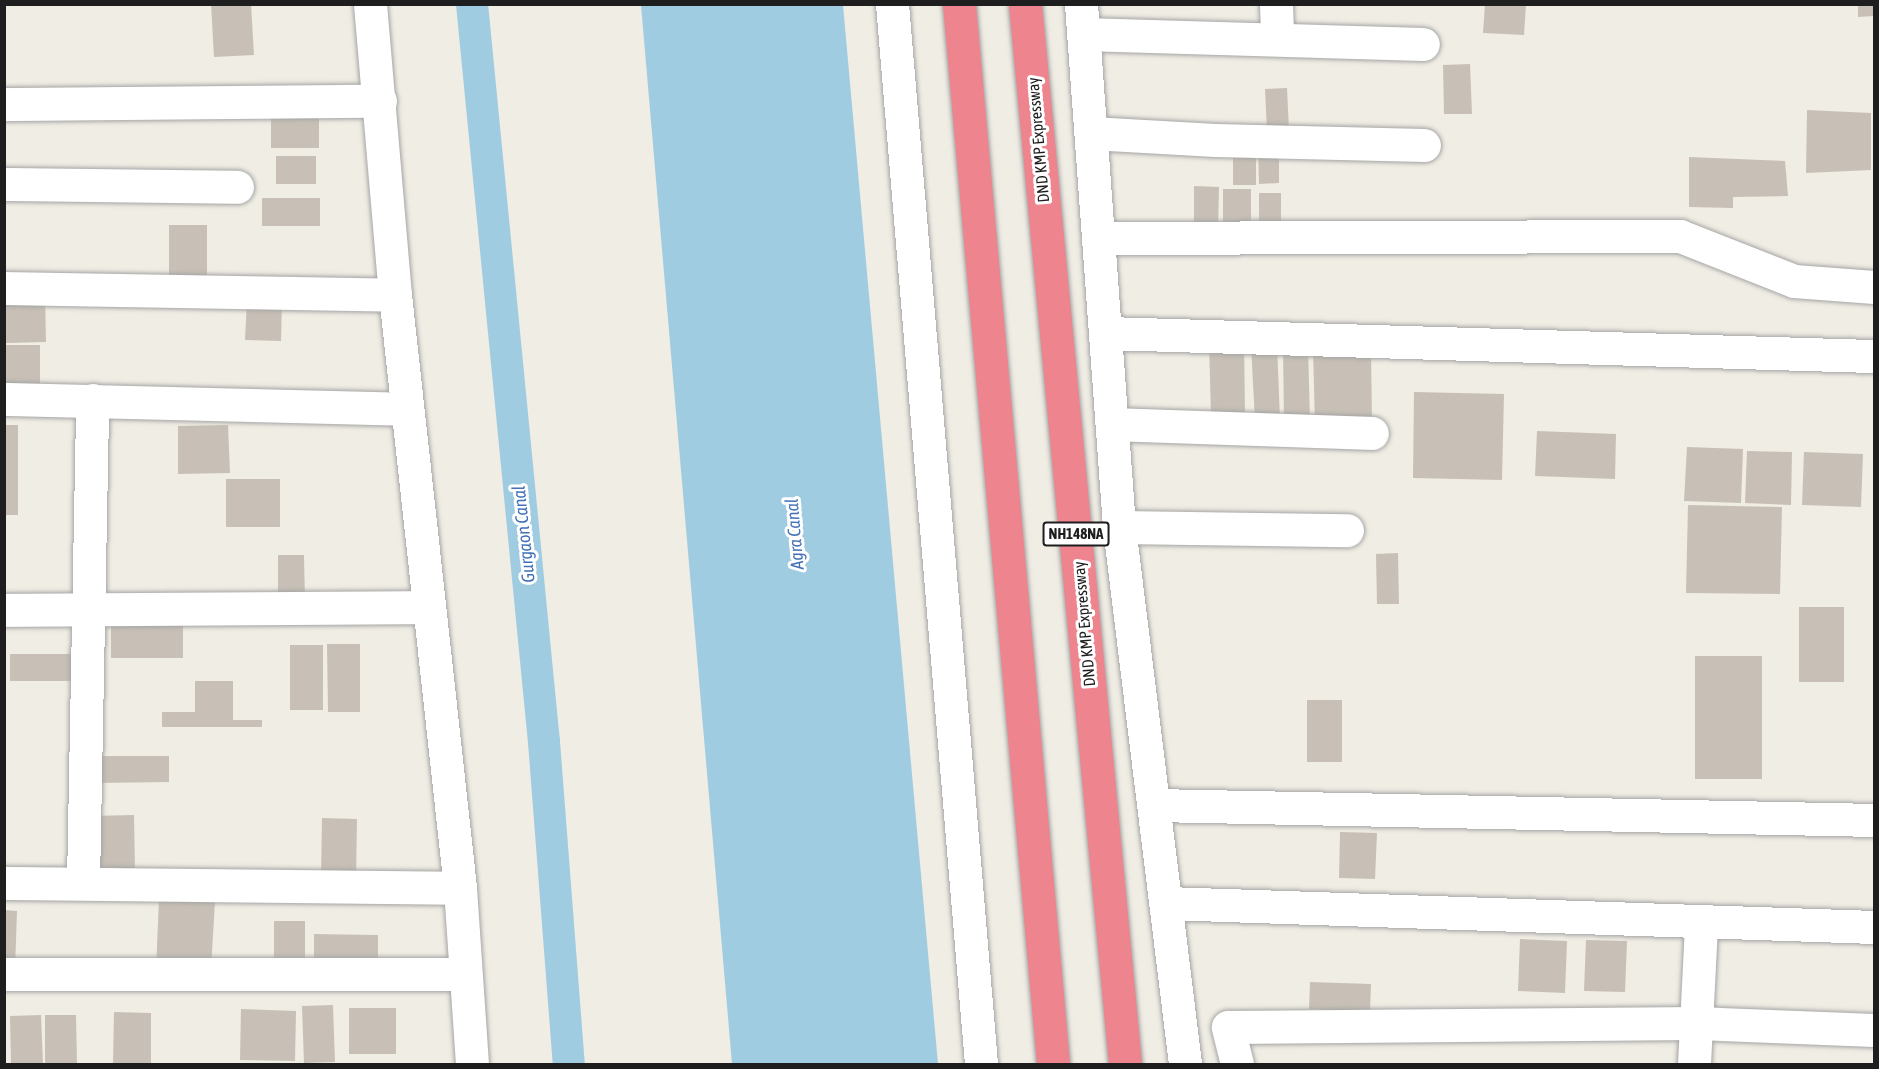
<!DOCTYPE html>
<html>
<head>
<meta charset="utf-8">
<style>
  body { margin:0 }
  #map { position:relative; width:1879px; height:1069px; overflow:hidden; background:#f0ede4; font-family:"Asap Condensed",sans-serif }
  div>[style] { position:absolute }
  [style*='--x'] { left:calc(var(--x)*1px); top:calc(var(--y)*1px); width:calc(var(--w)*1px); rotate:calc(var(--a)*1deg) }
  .water>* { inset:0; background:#a0cce1 }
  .canal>* { height:32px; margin:-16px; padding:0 16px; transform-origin:16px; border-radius:16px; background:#a0cce1 }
  .building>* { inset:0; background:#c8c0b6 }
  .roads { filter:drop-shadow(0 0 2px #a5a5a5) drop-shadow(0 0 2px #a5a5a5) }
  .minor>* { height:33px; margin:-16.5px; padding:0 16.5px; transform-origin:16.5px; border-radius:16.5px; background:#fff }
  .highway>* { height:33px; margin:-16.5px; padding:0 16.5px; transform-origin:16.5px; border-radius:16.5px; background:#ee858e }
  span { translate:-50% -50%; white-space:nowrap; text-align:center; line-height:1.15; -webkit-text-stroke:6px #fff; paint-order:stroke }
  .shield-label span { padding:2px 4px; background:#fff; border:2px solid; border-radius:4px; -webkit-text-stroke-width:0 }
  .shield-label { font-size:15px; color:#1e1e1e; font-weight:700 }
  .street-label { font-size:16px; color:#1e1e1e }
  .water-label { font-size:18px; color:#4371b6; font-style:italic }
  .frame { position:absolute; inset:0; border:6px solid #1e1e1e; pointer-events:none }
</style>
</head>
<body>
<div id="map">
  <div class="water">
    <i style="clip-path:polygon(641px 5px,843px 5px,938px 1064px,732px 1064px)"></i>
  </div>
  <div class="canal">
    <i style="--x:472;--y:4;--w:742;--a:84.43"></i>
    <i style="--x:544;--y:742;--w:323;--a:85.6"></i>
  </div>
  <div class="building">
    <i style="clip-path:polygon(211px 4px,251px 4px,254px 55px,214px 57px)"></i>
    <i style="clip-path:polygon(1485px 4px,1526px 4px,1524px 35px,1483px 33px)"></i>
    <i style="clip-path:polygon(1858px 4px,1874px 4px,1874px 16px,1858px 17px)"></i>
    <i style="clip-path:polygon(1470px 64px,1472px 114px,1444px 114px,1443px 65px)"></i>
    <i style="clip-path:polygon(1287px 88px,1289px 130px,1267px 131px,1265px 89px)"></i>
    <i style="clip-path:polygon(1807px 110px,1871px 113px,1871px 170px,1806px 173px)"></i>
    <i style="clip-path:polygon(271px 114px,319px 114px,319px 148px,271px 148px)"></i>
    <i style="clip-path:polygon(1233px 142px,1256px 142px,1256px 185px,1233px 185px)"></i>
    <i style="clip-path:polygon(1279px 142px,1279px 183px,1259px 184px,1258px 143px)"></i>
    <i style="clip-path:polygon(276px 156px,316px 156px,316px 184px,276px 184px)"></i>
    <i style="clip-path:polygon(1689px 157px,1785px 161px,1788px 196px,1733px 197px,1733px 208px,1689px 207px)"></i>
    <i style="clip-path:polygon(1194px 186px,1219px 187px,1218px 229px,1194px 229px)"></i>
    <i style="clip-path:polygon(1223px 189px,1251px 189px,1251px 233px,1223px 233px)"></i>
    <i style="clip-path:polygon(1259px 193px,1281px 193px,1281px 234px,1259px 235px)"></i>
    <i style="clip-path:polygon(262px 198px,320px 198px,320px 226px,262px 226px)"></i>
    <i style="clip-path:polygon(169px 225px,207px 225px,207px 283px,169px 283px)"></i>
    <i style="clip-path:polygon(45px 296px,46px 342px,6px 343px,5px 297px)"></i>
    <i style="clip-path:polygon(247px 300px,282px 300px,281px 341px,245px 340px)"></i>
    <i style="clip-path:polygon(1244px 341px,1245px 415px,1211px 416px,1209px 342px)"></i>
    <i style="clip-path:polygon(4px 345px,40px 345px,40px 387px,4px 387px)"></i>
    <i style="clip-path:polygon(1277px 345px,1280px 420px,1255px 421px,1251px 346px)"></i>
    <i style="clip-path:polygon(1283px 346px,1308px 346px,1310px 422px,1284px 422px)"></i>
    <i style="clip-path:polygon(1371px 347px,1372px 426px,1315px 427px,1313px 348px)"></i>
    <i style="clip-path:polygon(1414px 392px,1504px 394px,1502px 480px,1413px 478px)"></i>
    <i style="clip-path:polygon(4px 425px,18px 425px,18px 515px,4px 515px)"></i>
    <i style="clip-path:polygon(228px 425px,230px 473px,178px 474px,178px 426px)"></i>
    <i style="clip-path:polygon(1537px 431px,1616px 434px,1615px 479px,1535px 476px)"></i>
    <i style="clip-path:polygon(1687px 447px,1743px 449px,1741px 503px,1684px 501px)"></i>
    <i style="clip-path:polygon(1747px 451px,1792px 452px,1791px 505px,1745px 503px)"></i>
    <i style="clip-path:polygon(1804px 452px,1863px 454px,1861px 507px,1802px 505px)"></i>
    <i style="clip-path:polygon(226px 479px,280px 479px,280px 527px,226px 527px)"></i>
    <i style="clip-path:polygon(1688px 505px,1782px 507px,1780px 594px,1686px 593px)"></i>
    <i style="clip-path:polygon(1398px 553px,1399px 604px,1377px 604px,1376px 554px)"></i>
    <i style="clip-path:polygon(278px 555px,304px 555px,305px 602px,278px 602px)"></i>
    <i style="clip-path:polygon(1799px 607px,1844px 607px,1844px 682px,1799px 682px)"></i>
    <i style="clip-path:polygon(111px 613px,183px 613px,183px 658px,111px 658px)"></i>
    <i style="clip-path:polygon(327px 644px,360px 644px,360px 712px,328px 712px)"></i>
    <i style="clip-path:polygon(290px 645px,323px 645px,323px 710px,290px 710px)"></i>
    <i style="clip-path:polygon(10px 654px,78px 654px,78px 681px,10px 681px)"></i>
    <i style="clip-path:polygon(1695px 656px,1762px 656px,1762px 779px,1695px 779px)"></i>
    <i style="clip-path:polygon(195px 681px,233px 681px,233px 720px,262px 720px,262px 727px,162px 727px,162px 712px,195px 712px)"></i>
    <i style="clip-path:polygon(1307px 700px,1342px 700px,1342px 762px,1307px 762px)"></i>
    <i style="clip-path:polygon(95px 756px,169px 756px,169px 782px,95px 783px)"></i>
    <i style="clip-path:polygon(134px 815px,135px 872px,91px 873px,90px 816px)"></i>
    <i style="clip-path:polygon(322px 818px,357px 819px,356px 880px,321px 879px)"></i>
    <i style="clip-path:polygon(1340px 832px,1377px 833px,1375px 879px,1339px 878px)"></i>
    <i style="clip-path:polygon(159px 899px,215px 901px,211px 969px,156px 970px)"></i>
    <i style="clip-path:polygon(4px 910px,17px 911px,15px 969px,4px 969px)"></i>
    <i style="clip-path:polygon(274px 921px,305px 921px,305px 960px,274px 960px)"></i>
    <i style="clip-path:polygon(314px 934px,378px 935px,378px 964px,314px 963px)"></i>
    <i style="clip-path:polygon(1520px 939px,1567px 941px,1565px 993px,1518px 991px)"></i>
    <i style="clip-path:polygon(1586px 940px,1627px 941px,1625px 992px,1584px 991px)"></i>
    <i style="clip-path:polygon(1310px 982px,1371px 984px,1370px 1012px,1309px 1009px)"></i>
    <i style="clip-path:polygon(333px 1005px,335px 1062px,304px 1063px,302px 1006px)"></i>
    <i style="clip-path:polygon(349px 1008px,396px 1008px,396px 1054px,349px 1054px)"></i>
    <i style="clip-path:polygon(241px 1009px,296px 1011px,295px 1061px,240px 1060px)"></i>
    <i style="clip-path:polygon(114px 1012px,151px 1013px,151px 1064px,113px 1064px)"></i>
    <i style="clip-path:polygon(41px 1015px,43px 1064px,11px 1064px,10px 1016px)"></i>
    <i style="clip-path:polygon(45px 1015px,76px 1015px,77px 1064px,45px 1064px)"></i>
  </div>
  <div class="roads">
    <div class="minor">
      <i style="--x:370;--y:4;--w:292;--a:85.1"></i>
      <i style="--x:395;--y:295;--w:597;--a:83.74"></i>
      <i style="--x:460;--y:888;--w:176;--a:86.1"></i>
      <i style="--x:892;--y:4;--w:1064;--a:85.2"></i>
      <i style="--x:1081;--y:4;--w:524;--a:85.84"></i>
      <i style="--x:1119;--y:527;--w:541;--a:82.99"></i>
      <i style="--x:1276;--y:4;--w:35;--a:88"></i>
      <i style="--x:1083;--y:34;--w:340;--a:1.7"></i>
      <i style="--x:4;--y:104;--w:376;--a:-0.5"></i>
      <i style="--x:1091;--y:133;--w:124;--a:3.2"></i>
      <i style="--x:1215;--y:140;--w:209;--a:1.4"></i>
      <i style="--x:4;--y:184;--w:233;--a:0.7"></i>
      <i style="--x:1099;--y:238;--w:581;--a:-0.2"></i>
      <i style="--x:1680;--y:236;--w:123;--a:21.5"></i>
      <i style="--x:1794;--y:281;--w:80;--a:4.3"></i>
      <i style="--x:4;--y:288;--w:391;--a:1"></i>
      <i style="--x:1106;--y:333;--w:768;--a:1.72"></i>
      <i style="--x:4;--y:399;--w:403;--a:1.4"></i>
      <i style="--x:1113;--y:424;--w:259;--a:2"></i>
      <i style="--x:1119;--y:527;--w:228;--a:0.8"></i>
      <i style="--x:4;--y:610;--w:424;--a:-0.4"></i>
      <i style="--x:1154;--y:805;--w:720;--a:1.19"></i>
      <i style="--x:83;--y:882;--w:482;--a:-88.9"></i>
      <i style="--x:4;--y:883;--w:456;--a:0.6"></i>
      <i style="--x:1166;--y:903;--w:708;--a:1.94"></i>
      <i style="--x:4;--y:974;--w:461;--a:0"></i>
      <i style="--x:1237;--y:1064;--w:38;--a:-104"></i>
      <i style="--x:1228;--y:1027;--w:469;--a:-0.5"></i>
      <i style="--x:1697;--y:1023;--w:177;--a:2.3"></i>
      <i style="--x:1694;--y:1064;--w:140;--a:-87.1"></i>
    </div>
    <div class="highway">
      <i style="--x:959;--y:4;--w:1064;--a:84.93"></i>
      <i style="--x:1025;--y:4;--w:1065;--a:84.61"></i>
    </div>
  </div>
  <div class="shield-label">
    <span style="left:1076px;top:534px">NH148NA</span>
  </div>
  <div class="street-label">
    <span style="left:1038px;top:140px;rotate:-95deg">DND KMP Expressway</span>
    <span style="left:1084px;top:624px;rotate:-95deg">DND KMP Expressway</span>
  </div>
  <div class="water-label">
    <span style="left:524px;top:534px;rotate:-96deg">Gurgaon Canal</span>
    <span style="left:795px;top:534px;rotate:-95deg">Agra Canal</span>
  </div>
  <div class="frame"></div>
</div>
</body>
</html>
